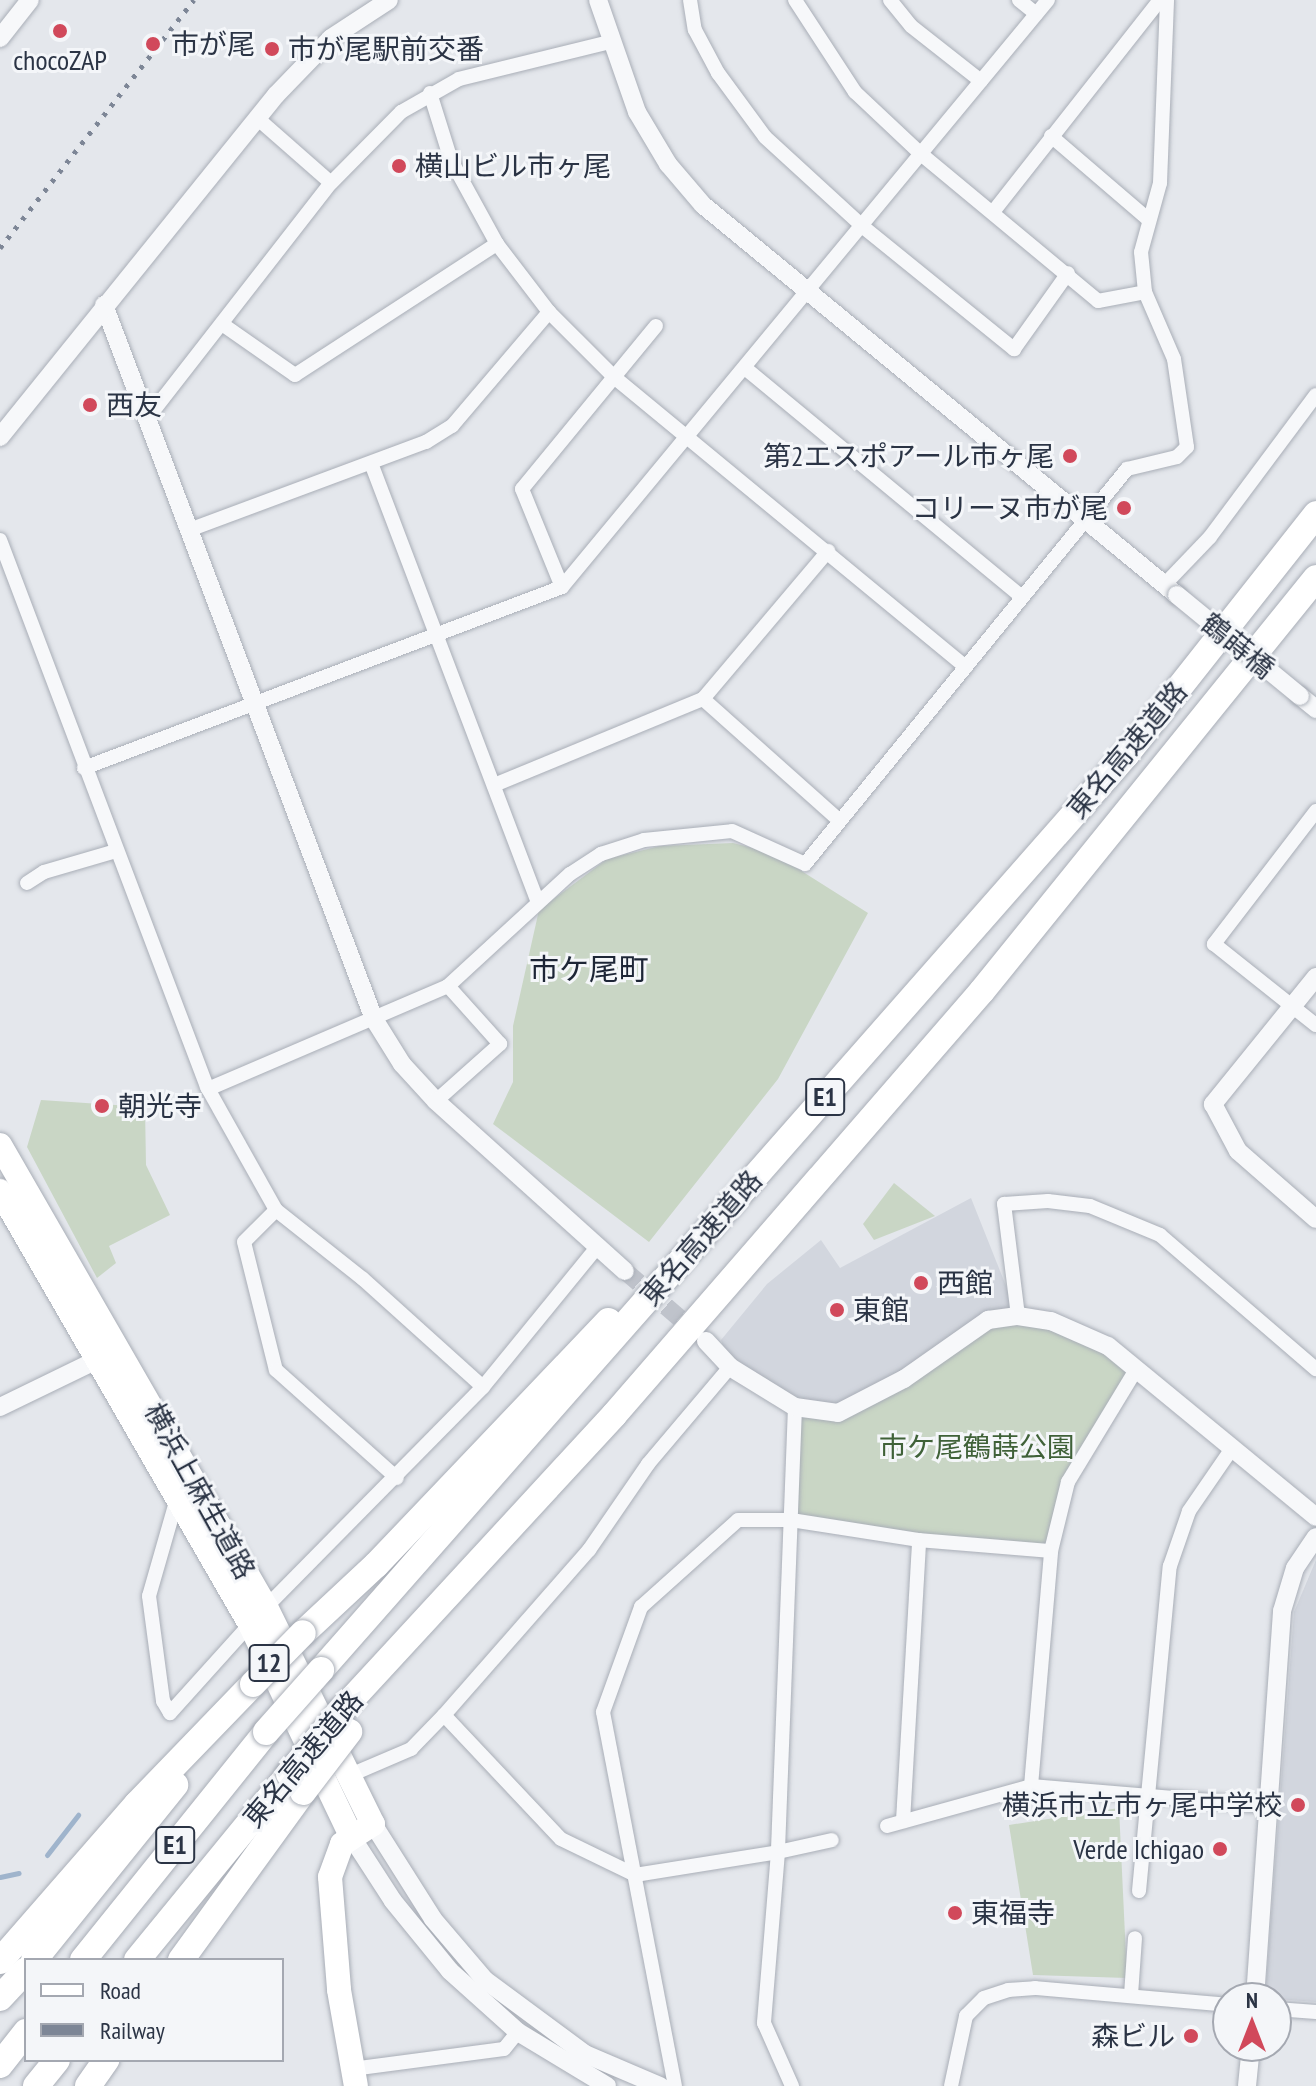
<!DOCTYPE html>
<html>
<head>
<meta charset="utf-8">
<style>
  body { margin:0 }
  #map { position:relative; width:1316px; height:2086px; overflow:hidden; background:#e4e7ec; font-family:"PT Sans Narrow","Noto Sans JP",sans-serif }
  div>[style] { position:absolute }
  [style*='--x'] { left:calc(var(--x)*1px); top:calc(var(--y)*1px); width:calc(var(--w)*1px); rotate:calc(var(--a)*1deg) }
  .built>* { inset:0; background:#d2d6de }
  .green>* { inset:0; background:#c9d6c5 }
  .pier>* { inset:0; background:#e4e7ec }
  .stream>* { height:5px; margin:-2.5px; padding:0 2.5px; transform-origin:2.5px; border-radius:2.5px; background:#9fb4cc }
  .tertiary-tunnel>* { height:18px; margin-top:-9px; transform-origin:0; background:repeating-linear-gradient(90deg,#bfc3cb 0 18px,transparent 0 27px) }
  .roads { filter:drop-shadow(0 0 2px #a9aeb7) drop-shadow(0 0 2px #a9aeb7) }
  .minor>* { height:14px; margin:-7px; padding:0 7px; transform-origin:7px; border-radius:7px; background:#f7f8fa }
  .tertiary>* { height:18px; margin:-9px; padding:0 9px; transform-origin:9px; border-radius:9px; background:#f7f8fa }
  .primary>* { height:24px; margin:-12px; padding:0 12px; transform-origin:12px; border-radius:12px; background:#fff }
  .motorway>* { height:26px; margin:-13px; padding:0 13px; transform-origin:13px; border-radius:13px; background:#fff }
  .rail>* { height:5px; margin-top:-2.5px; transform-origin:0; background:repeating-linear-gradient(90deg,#7d8696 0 4px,transparent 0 12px) }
  .bridges { filter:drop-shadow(0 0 2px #a9aeb7) drop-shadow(0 0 2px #a9aeb7) }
  .tertiary-bridge>* { height:18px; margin:-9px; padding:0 9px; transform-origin:9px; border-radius:9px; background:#f7f8fa }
  .motorway-bridge>* { height:26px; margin:-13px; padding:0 13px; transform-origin:13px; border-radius:13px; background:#fff }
  .dots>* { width:22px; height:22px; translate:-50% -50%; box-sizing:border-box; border:4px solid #f4f6f9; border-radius:50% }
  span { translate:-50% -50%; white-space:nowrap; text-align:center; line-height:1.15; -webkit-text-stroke:6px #f4f6f9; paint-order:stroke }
  .shield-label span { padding:2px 6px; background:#f4f6f9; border:2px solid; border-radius:6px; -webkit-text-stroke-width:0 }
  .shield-label { font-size:26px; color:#2b3445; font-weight:700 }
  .poi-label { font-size:28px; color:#2b3445 }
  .left { translate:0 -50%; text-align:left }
  .right { translate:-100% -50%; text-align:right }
  .street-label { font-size:28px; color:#2b3445 }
  .park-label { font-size:28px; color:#3f6138 }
  .neighbourhood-label { font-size:30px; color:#1d2536 }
  .legend { position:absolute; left:24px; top:1958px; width:260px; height:104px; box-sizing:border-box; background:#f4f6f9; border:2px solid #a4a8b1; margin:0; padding:10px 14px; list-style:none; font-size:24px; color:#2b3445 }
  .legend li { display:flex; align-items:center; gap:16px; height:40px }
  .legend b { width:40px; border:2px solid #a4a8b1 }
  .north { position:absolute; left:1212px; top:1982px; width:80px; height:80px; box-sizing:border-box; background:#f4f6f9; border:2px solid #a4a8b1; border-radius:50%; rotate:0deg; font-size:22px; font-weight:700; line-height:32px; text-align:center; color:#2b3445 }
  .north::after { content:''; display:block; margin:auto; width:28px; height:36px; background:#d1495b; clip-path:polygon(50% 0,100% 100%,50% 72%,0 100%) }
</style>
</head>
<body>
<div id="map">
  <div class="built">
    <i style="clip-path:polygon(971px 1198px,1018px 1316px,838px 1413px,795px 1407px,730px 1367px,721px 1340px,767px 1284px,821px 1240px,840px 1268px)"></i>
    <i style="clip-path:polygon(1316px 1560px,1316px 2002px,1265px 1998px,1294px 1612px)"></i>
  </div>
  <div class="green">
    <i style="clip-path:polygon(733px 843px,773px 853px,868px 913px,778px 1079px,649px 1242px,493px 1124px,513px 1082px,513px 1026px,539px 910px,607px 859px,660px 846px)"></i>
    <i style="clip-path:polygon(41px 1100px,145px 1107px,146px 1165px,170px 1215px,109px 1246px,116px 1263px,97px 1278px,27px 1147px)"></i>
    <i style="clip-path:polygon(894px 1183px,935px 1216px,874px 1240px,863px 1224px)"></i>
    <i style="clip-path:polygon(1018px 1316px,1137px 1368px,1068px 1482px,1051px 1551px,791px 1520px,795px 1407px,838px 1413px,964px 1333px)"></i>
    <i style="clip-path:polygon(1119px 1808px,1127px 1978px,1033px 1975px,1009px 1825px)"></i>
  </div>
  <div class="pier">
    <i style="clip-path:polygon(16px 2005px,29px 2086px,0 2086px,0 2026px)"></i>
  </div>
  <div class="stream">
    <i style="--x:47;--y:1855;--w:51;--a:-52.2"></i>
    <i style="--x:0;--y:1877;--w:19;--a:-12"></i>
  </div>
  <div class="tertiary-tunnel">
    <i style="--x:625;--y:1271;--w:96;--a:40.8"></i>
  </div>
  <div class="roads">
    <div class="minor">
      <i style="--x:690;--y:0;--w:30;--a:81"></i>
      <i style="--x:695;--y:30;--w:49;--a:61.9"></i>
      <i style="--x:718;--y:73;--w:79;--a:53.7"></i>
      <i style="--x:765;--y:137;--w:132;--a:42.5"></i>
      <i style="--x:862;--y:226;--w:196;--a:39"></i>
      <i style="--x:1014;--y:349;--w:93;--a:-54.6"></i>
      <i style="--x:795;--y:0;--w:110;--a:56.9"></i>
      <i style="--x:855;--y:92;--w:91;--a:43.2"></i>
      <i style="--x:921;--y:154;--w:230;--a:39.7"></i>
      <i style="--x:1098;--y:301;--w:48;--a:-10.8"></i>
      <i style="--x:890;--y:0;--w:33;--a:51"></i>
      <i style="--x:911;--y:26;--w:89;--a:38.2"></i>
      <i style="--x:1019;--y:0;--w:22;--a:39"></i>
      <i style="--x:430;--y:93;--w:70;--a:72.6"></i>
      <i style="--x:451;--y:160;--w:96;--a:61.3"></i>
      <i style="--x:497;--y:244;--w:86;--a:52.6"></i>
      <i style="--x:549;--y:312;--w:92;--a:45"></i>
      <i style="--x:614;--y:377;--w:456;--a:39.5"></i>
      <i style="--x:257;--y:118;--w:98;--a:41.3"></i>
      <i style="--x:1051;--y:136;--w:129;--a:40.6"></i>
      <i style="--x:993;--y:212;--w:270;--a:-51.8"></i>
      <i style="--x:222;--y:324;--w:89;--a:34.9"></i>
      <i style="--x:295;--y:375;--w:241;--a:-33"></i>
      <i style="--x:745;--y:368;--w:358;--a:39.6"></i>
      <i style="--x:147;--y:419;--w:299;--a:-52.1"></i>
      <i style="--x:331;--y:183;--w:100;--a:-45.4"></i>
      <i style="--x:401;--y:112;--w:67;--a:-29.6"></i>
      <i style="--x:459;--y:79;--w:155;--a:-13.8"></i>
      <i style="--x:371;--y:463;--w:470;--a:69.2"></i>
      <i style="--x:189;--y:530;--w:253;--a:-20.4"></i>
      <i style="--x:426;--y:442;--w:31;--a:-32"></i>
      <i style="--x:452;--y:426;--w:150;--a:-49.6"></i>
      <i style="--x:0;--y:540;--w:585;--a:69.27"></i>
      <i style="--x:207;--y:1087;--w:141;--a:60.7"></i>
      <i style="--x:276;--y:1210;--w:111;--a:38.4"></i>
      <i style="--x:363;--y:1279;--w:161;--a:42"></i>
      <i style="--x:1164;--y:585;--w:66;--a:-46.2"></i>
      <i style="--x:1210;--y:537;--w:177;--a:-53.3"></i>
      <i style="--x:562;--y:587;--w:106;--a:-112.2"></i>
      <i style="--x:522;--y:489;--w:211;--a:-50.6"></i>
      <i style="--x:703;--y:699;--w:182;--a:41.7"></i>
      <i style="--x:84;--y:768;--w:511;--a:-20.74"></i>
      <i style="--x:562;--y:587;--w:762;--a:-50.38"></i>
      <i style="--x:494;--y:785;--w:226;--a:-22.4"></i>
      <i style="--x:703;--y:699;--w:194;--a:-49.8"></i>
      <i style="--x:1316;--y:811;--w:168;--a:127.5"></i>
      <i style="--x:1214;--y:944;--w:130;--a:38.5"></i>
      <i style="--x:27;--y:883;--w:20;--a:-33"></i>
      <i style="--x:44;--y:872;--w:75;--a:-16.3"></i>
      <i style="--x:208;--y:1089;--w:261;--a:-23.2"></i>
      <i style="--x:448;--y:986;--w:166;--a:-42.6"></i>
      <i style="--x:570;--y:874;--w:37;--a:-33"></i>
      <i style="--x:601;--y:854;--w:45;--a:-18"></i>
      <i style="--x:644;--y:840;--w:88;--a:-5.8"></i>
      <i style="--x:732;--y:831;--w:80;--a:24.3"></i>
      <i style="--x:805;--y:864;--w:510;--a:-50.81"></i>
      <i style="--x:1127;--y:469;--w:51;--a:-13.5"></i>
      <i style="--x:1177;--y:457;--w:14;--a:-45"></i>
      <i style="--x:1187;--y:447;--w:89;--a:-98.4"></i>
      <i style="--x:1174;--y:359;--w:73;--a:-113.4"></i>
      <i style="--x:1145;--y:292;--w:40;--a:-95.7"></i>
      <i style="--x:1141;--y:252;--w:72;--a:-74.6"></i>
      <i style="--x:1160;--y:183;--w:183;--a:-87.8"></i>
      <i style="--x:436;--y:1101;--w:86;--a:-41.7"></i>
      <i style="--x:500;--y:1044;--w:78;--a:-131.9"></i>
      <i style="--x:276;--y:1210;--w:45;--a:135"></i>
      <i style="--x:244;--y:1242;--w:132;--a:76"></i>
      <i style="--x:276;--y:1370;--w:162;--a:41.8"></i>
      <i style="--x:1018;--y:1316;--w:113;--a:-97.1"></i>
      <i style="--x:1004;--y:1204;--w:44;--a:-3.9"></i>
      <i style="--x:1048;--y:1201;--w:42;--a:6.8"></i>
      <i style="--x:1090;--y:1206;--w:76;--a:22.5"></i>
      <i style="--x:1160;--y:1235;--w:206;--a:40.7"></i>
      <i style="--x:795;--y:1407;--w:445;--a:92.2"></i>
      <i style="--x:778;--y:1852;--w:55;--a:-12.5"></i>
      <i style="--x:178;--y:1495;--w:105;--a:106"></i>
      <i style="--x:149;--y:1596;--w:106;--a:82.4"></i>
      <i style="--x:163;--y:1701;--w:14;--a:60"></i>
      <i style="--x:170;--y:1713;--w:120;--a:-48"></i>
      <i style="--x:266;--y:1607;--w:309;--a:-45.4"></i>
      <i style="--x:483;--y:1387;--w:181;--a:-50.8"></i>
      <i style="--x:444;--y:1715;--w:170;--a:46.7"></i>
      <i style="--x:561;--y:1839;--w:82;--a:25.9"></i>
      <i style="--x:635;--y:1875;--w:145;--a:-9.1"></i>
      <i style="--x:778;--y:1852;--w:172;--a:94.7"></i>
      <i style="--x:764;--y:2023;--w:69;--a:66"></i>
      <i style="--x:348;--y:1776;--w:69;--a:-23.2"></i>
      <i style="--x:411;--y:1749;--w:47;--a:-45.9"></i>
      <i style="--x:444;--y:1715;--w:220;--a:-48.7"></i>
      <i style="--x:589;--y:1550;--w:104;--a:-55.5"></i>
      <i style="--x:648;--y:1464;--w:127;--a:-49.8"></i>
      <i style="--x:1031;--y:1786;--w:236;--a:-85.1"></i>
      <i style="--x:1051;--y:1551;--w:71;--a:-76.2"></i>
      <i style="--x:1068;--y:1482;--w:133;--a:-58.8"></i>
      <i style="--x:903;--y:1821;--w:281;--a:-86.7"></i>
      <i style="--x:887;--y:1826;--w:149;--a:-15.5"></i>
      <i style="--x:1031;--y:1786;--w:238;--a:4.8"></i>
      <i style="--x:1139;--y:1891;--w:326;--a:-84.6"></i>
      <i style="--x:1170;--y:1566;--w:58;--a:-70.9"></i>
      <i style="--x:1189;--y:1511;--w:74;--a:-55.5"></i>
      <i style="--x:1131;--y:1995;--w:57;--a:-86"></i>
      <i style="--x:1276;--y:2009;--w:40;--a:4.3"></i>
      <i style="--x:352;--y:2069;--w:153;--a:-7.5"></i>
      <i style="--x:504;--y:2049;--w:22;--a:-51"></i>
      <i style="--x:675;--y:2086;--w:381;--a:-100.9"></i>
      <i style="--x:603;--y:1712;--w:112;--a:-70.1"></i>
      <i style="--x:641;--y:1607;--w:130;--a:-41.9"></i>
      <i style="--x:738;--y:1520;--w:53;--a:0"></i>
      <i style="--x:791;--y:1520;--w:130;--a:8.9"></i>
      <i style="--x:919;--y:1540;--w:132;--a:4.8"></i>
      <i style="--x:951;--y:2086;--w:72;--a:-77.9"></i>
      <i style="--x:966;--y:2016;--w:25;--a:-45"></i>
      <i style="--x:984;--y:1998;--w:25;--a:-18"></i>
      <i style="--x:1008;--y:1990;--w:27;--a:-4"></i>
      <i style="--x:1035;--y:1988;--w:194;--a:5"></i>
    </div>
    <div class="tertiary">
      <i style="--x:598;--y:0;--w:119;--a:70.8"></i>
      <i style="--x:637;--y:112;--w:61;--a:59.2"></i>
      <i style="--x:668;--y:164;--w:54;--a:49.5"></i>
      <i style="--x:703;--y:205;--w:614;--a:39.45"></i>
      <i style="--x:0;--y:38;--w:48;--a:-51.7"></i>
      <i style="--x:104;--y:305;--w:763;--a:69.29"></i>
      <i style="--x:374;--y:1019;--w:53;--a:58.1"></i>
      <i style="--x:402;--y:1064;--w:50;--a:47.4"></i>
      <i style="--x:436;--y:1101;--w:254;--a:42"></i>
      <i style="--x:0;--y:437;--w:439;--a:-51.1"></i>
      <i style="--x:276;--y:95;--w:79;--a:-46"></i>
      <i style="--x:331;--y:38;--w:69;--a:-33.2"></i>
      <i style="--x:1300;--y:696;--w:21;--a:39"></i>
      <i style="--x:1316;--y:977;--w:164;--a:129"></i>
      <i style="--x:1213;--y:1104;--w:53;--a:62"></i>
      <i style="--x:1238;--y:1151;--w:103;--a:41.1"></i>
      <i style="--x:706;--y:1341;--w:35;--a:47"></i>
      <i style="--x:730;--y:1367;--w:76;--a:31.6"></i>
      <i style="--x:795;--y:1407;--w:43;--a:7.9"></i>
      <i style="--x:838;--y:1413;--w:74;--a:-27.3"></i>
      <i style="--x:904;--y:1379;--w:103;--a:-35.1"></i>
      <i style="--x:988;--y:1320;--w:30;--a:-8"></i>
      <i style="--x:1018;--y:1316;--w:33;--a:9"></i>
      <i style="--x:1051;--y:1321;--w:62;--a:23.7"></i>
      <i style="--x:1108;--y:1346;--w:269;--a:39.4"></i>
      <i style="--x:0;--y:1407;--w:121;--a:-25.9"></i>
      <i style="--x:373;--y:1824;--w:112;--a:57.7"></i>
      <i style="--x:433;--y:1919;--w:80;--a:49.6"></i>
      <i style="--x:485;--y:1980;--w:124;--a:36.5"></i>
      <i style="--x:585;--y:2054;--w:82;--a:23.1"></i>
      <i style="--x:351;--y:1836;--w:77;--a:57.1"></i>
      <i style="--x:393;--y:1901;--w:90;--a:50.8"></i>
      <i style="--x:450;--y:1971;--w:91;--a:41.9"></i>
      <i style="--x:518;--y:2032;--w:104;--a:31.2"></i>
      <i style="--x:1255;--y:1998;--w:388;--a:-86"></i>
      <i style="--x:1282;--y:1611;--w:45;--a:-73.2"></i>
      <i style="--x:1295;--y:1568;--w:37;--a:-56"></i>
      <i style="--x:1247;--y:2086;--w:40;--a:-84.3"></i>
    </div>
    <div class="primary">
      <i style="--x:0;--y:1145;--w:533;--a:60.07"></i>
      <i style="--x:266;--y:1607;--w:242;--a:63.8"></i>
      <i style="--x:373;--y:1824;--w:37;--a:147"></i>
      <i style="--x:342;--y:1844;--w:35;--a:110"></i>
      <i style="--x:330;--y:1877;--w:113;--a:85.4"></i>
      <i style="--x:339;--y:1990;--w:97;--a:80"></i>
      <i style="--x:0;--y:1191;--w:500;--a:60"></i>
      <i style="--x:250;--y:1624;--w:235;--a:64.5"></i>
    </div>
    <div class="motorway">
      <i style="--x:303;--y:1633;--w:100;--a:-43"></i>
      <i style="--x:376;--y:1565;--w:337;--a:-46.4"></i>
      <i style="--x:321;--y:1670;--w:1219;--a:-48.66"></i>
      <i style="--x:1126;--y:755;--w:307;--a:-51.7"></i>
      <i style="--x:340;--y:1712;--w:404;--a:-47.3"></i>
      <i style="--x:614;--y:1415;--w:561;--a:-49.04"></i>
      <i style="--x:982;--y:991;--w:531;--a:-51.04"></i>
      <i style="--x:34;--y:1960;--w:225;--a:-51.1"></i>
      <i style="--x:83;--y:1960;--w:292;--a:-51.2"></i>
      <i style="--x:137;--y:1960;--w:240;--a:-50.7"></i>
      <i style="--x:181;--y:1960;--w:208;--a:-54"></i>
      <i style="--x:0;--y:1961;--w:208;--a:-48.9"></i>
      <i style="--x:137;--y:1804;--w:167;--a:-46"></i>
      <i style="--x:0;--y:1998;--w:38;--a:-47"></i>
      <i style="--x:0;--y:2065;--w:42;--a:-51.8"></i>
      <i style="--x:36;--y:2086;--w:33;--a:-51"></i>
      <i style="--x:88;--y:2086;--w:32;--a:-55"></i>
    </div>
  </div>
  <div class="rail">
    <i style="--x:0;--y:248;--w:315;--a:-52"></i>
  </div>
  <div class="bridges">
    <div class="tertiary-bridge">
      <i style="--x:1177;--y:595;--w:159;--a:39.4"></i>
    </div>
    <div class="motorway-bridge">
      <i style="--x:253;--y:1684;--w:71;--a:-45.6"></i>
      <i style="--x:266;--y:1732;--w:83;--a:-48.4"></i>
      <i style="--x:289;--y:1774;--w:80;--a:-50.6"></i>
      <i style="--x:303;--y:1792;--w:76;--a:-52.5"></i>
    </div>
  </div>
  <div class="dots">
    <i style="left:60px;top:31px;background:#d1495b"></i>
    <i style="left:153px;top:44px;background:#d1495b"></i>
    <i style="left:272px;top:49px;background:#d1495b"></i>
    <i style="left:399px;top:166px;background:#d1495b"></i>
    <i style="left:90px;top:405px;background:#d1495b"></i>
    <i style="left:1070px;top:456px;background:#d1495b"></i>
    <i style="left:1124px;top:508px;background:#d1495b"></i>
    <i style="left:102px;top:1106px;background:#d1495b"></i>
    <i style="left:921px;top:1283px;background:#d1495b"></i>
    <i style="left:837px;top:1310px;background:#d1495b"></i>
    <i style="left:1298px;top:1805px;background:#d1495b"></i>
    <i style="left:1220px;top:1849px;background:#d1495b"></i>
    <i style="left:955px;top:1913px;background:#d1495b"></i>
    <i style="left:1191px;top:2036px;background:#d1495b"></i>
  </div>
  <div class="shield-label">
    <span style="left:825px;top:1097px">E1</span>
    <span style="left:269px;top:1663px">12</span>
    <span style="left:175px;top:1845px">E1</span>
  </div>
  <div class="poi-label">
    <span class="left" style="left:171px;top:44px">市が尾</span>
    <span class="left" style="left:288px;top:49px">市が尾駅前交番</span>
    <span style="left:60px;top:60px">chocoZAP</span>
    <span class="left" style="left:415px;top:166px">横山ビル市ヶ尾</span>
    <span class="left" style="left:106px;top:405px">西友</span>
    <span class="right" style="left:1054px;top:456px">第2エスポアール市ヶ尾</span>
    <span class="right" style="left:1108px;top:508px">コリーヌ市が尾</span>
    <span class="left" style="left:118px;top:1106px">朝光寺</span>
    <span class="left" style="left:937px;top:1283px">西館</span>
    <span class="left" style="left:853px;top:1310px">東館</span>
    <span class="right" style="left:1282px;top:1805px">横浜市立市ヶ尾中学校</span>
    <span class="right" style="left:1204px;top:1849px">Verde Ichigao</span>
    <span class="left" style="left:971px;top:1913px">東福寺</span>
    <span class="right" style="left:1175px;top:2036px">森ビル</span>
  </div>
  <div class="street-label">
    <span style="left:1238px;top:646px;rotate:39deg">鶴蒔橋</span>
    <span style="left:1127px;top:750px;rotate:-50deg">東名高速道路</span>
    <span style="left:701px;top:1238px;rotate:-49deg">東名高速道路</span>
    <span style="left:200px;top:1491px;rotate:61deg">横浜上麻生道路</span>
    <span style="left:303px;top:1759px;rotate:-50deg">東名高速道路</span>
  </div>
  <div class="park-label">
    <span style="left:977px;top:1447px">市ケ尾鶴蒔公園</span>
  </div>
  <div class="neighbourhood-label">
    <span style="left:589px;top:969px">市ケ尾町</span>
  </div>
  <ul class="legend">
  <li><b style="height:10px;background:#fff"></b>Road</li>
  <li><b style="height:10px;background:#7d8696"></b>Railway</li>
  </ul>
  <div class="north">N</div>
</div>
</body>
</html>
